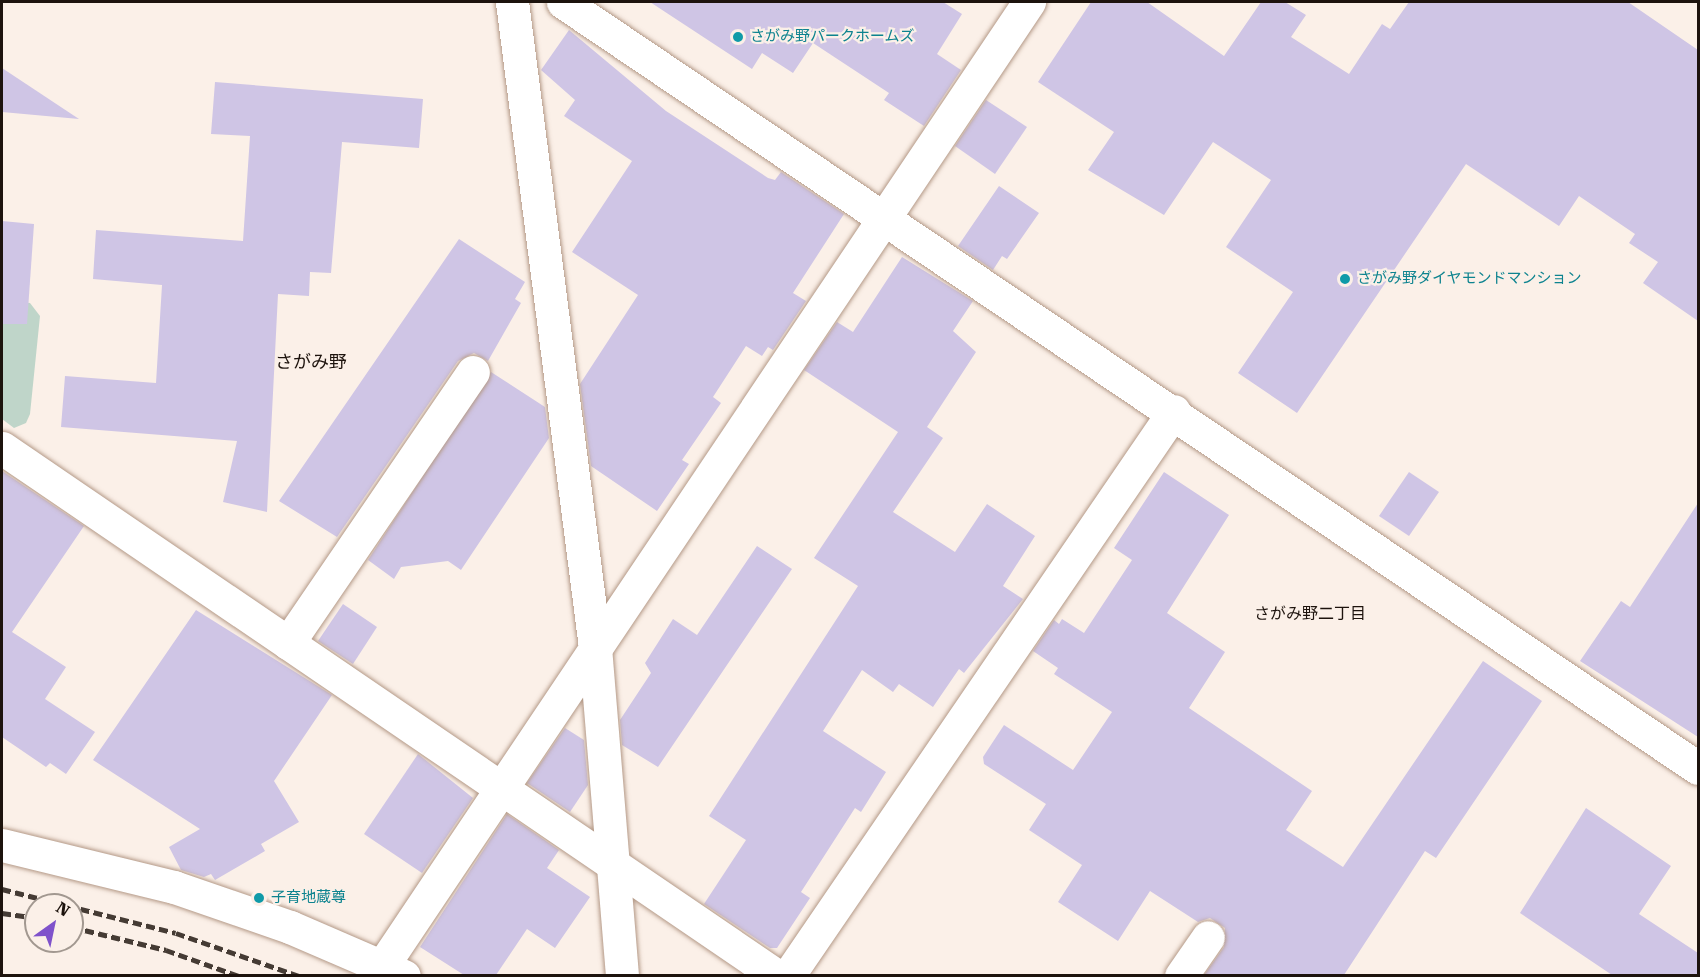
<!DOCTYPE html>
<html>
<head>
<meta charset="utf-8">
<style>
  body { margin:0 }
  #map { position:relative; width:1700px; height:977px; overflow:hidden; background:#fbf0e8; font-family:"Roboto Serif","Noto Sans JP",serif }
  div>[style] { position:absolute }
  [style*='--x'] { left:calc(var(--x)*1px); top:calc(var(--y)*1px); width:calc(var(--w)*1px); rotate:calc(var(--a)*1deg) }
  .green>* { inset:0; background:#bfd5c9 }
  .building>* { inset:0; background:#cfc5e5 }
  .roads { filter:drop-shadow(0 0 2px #b49987) drop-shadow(0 0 2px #b49987) }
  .minor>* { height:33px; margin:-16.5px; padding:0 16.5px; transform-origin:16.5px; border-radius:16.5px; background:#fff }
  .rail>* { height:4.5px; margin-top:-2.25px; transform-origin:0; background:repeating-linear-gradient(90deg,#453b34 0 9px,transparent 0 13.5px) }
  .dots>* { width:16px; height:16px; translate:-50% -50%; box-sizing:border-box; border:3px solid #fbf0e8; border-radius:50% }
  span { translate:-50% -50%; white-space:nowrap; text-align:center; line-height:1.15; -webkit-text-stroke:4.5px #fbf0e8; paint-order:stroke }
  .culture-label { font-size:15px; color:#0d838f }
  .left { translate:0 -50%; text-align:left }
  .neighbourhood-label { font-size:16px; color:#1d130d }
  .quarter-label { font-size:18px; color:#1d130d }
  .frame { position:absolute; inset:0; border:3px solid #1d130d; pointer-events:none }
  .north { position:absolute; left:24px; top:893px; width:60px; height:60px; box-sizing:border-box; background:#fbf0e8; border:2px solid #a29890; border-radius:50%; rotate:33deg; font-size:16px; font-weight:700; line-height:24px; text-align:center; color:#1d130d }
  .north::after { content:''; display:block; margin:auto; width:21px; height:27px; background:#7f52cb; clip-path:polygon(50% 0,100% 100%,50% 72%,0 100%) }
</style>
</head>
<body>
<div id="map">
  <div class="green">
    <i style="clip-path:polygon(2px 300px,30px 303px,40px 316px,30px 414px,26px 423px,14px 428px,2px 419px)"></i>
  </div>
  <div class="building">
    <i style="clip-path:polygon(650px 2px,943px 2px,962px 14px,937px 54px,961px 70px,924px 126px,884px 100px,889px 93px,813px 43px,793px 73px,762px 53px,752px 69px)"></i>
    <i style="clip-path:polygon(1091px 2px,1147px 2px,1224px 56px,1261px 2px,1285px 2px,1306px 15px,1291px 37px,1349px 74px,1382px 24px,1390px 29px,1409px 2px,1628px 2px,1698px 50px,1698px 321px,1643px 283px,1658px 262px,1629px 243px,1635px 234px,1579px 196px,1559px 226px,1466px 164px,1297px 413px,1238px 373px,1293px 292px,1226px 247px,1271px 180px,1213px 142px,1164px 215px,1088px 170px,1114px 132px,1038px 82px)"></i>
    <i style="clip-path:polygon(569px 30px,666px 111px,768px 178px,775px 180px,781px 172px,844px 214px,793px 293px,806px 301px,773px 350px,768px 347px,762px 356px,746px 346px,713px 397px,721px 403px,682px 460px,689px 464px,657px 511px,591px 466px,580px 384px,638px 295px,572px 252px,632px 161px,564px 116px,575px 100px,541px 70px)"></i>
    <i style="clip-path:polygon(2px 68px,79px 119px,2px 112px)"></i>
    <i style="clip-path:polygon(215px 82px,423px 99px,419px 148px,342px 142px,331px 273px,310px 272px,309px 296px,278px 294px,267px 512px,223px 502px,237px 441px,61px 427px,65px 376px,156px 383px,162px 285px,93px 279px,96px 230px,243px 241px,250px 136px,211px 134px)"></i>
    <i style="clip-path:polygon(986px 100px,1027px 127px,995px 174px,955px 146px)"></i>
    <i style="clip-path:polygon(999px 186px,1039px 213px,1007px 259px,1002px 256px,993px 270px,958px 246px)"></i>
    <i style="clip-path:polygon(2px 221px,34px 224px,27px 324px,2px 324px)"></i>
    <i style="clip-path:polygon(459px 239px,525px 282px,515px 299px,521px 303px,488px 361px,474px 353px,458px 361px,337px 537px,279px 501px)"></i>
    <i style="clip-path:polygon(902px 257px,973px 301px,953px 331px,976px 352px,927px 427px,943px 438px,893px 512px,955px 552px,987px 504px,1035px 536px,1003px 586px,1023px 599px,964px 673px,959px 669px,933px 707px,899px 684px,893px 692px,862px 670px,823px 731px,886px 772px,861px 812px,855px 808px,801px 892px,810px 898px,777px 948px,770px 948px,704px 904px,746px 840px,709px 816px,858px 586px,814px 558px,898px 432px,804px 370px,837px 322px,853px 332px)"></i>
    <i style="clip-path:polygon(491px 372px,545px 407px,549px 438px,461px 570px,448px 561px,401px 567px,394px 579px,368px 560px)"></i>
    <i style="clip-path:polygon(2px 471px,84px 526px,12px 632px,66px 667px,45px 699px,95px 732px,66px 774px,50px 763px,46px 767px,2px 737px)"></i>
    <i style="clip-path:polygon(1164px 472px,1229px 515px,1167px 613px,1225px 652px,1189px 708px,1312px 791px,1286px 830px,1343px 867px,1483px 661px,1542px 701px,1436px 858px,1425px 851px,1344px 975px,1204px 975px,1224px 947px,1225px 928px,1210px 918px,1198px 922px,1150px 891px,1118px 941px,1058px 902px,1082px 865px,1029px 830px,1046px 804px,984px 764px,983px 757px,1004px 725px,1073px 770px,1112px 712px,1054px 674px,1058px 668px,1033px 651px,1054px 620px,1059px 624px,1062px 619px,1084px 633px,1132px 560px,1114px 548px)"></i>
    <i style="clip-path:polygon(1409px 472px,1439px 492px,1409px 536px,1379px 516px)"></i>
    <i style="clip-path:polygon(1698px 503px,1698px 737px,1580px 661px,1621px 601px,1630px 607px)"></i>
    <i style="clip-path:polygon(757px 546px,792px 569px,658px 767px,622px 745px,620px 720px,651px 673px,645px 663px,673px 619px,697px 635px)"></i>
    <i style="clip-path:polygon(343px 604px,377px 627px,353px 664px,318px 641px)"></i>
    <i style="clip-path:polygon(196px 610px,332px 695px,274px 781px,299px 822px,261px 844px,265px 851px,215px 880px,211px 874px,204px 877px,181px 870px,169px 847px,200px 829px,93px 760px)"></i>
    <i style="clip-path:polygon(565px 728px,584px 740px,588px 785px,570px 812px,527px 783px)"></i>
    <i style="clip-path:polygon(418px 754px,473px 798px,422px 873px,364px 834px)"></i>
    <i style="clip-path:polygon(1586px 808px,1671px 866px,1639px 914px,1698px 953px,1698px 975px,1612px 975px,1520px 913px)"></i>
    <i style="clip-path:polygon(507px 814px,559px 850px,547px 868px,590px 897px,555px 948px,527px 929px,496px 975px,464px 975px,420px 947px)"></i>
  </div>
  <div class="roads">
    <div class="minor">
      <i style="--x:512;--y:2;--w:650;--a:82.67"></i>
      <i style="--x:595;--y:647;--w:330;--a:85.3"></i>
      <i style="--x:563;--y:2;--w:1369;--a:34.02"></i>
      <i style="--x:2;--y:448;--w:938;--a:34.27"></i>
      <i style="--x:288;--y:643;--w:328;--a:-55.7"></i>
      <i style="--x:2;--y:845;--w:177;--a:13.7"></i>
      <i style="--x:174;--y:887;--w:123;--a:19"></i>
      <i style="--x:290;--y:927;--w:124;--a:23.3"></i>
      <i style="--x:383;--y:965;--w:1160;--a:-56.15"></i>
      <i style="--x:788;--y:976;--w:684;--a:-55.66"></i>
      <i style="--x:1181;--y:976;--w:47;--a:-55.3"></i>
    </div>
  </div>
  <div class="rail">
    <i style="--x:2;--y:889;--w:179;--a:14.2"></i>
    <i style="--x:176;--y:933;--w:130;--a:19.3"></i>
    <i style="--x:2;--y:913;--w:34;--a:8"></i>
    <i style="--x:72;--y:927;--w:97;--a:13.7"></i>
    <i style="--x:166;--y:950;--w:77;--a:19.6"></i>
  </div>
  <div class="dots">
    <i style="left:738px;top:37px;background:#0f9aa8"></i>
    <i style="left:1345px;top:279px;background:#0f9aa8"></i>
    <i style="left:259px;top:898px;background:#0f9aa8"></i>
  </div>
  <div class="culture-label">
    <span class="left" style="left:750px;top:37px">さがみ野パークホームズ</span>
    <span class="left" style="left:1357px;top:279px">さがみ野ダイヤモンドマンション</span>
    <span class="left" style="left:271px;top:898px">子育地蔵尊</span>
  </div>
  <div class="neighbourhood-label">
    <span style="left:1310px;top:614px">さがみ野二丁目</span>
  </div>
  <div class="quarter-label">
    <span style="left:311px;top:362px">さがみ野</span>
  </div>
  <div class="frame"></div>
  <div class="north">N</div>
</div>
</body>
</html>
